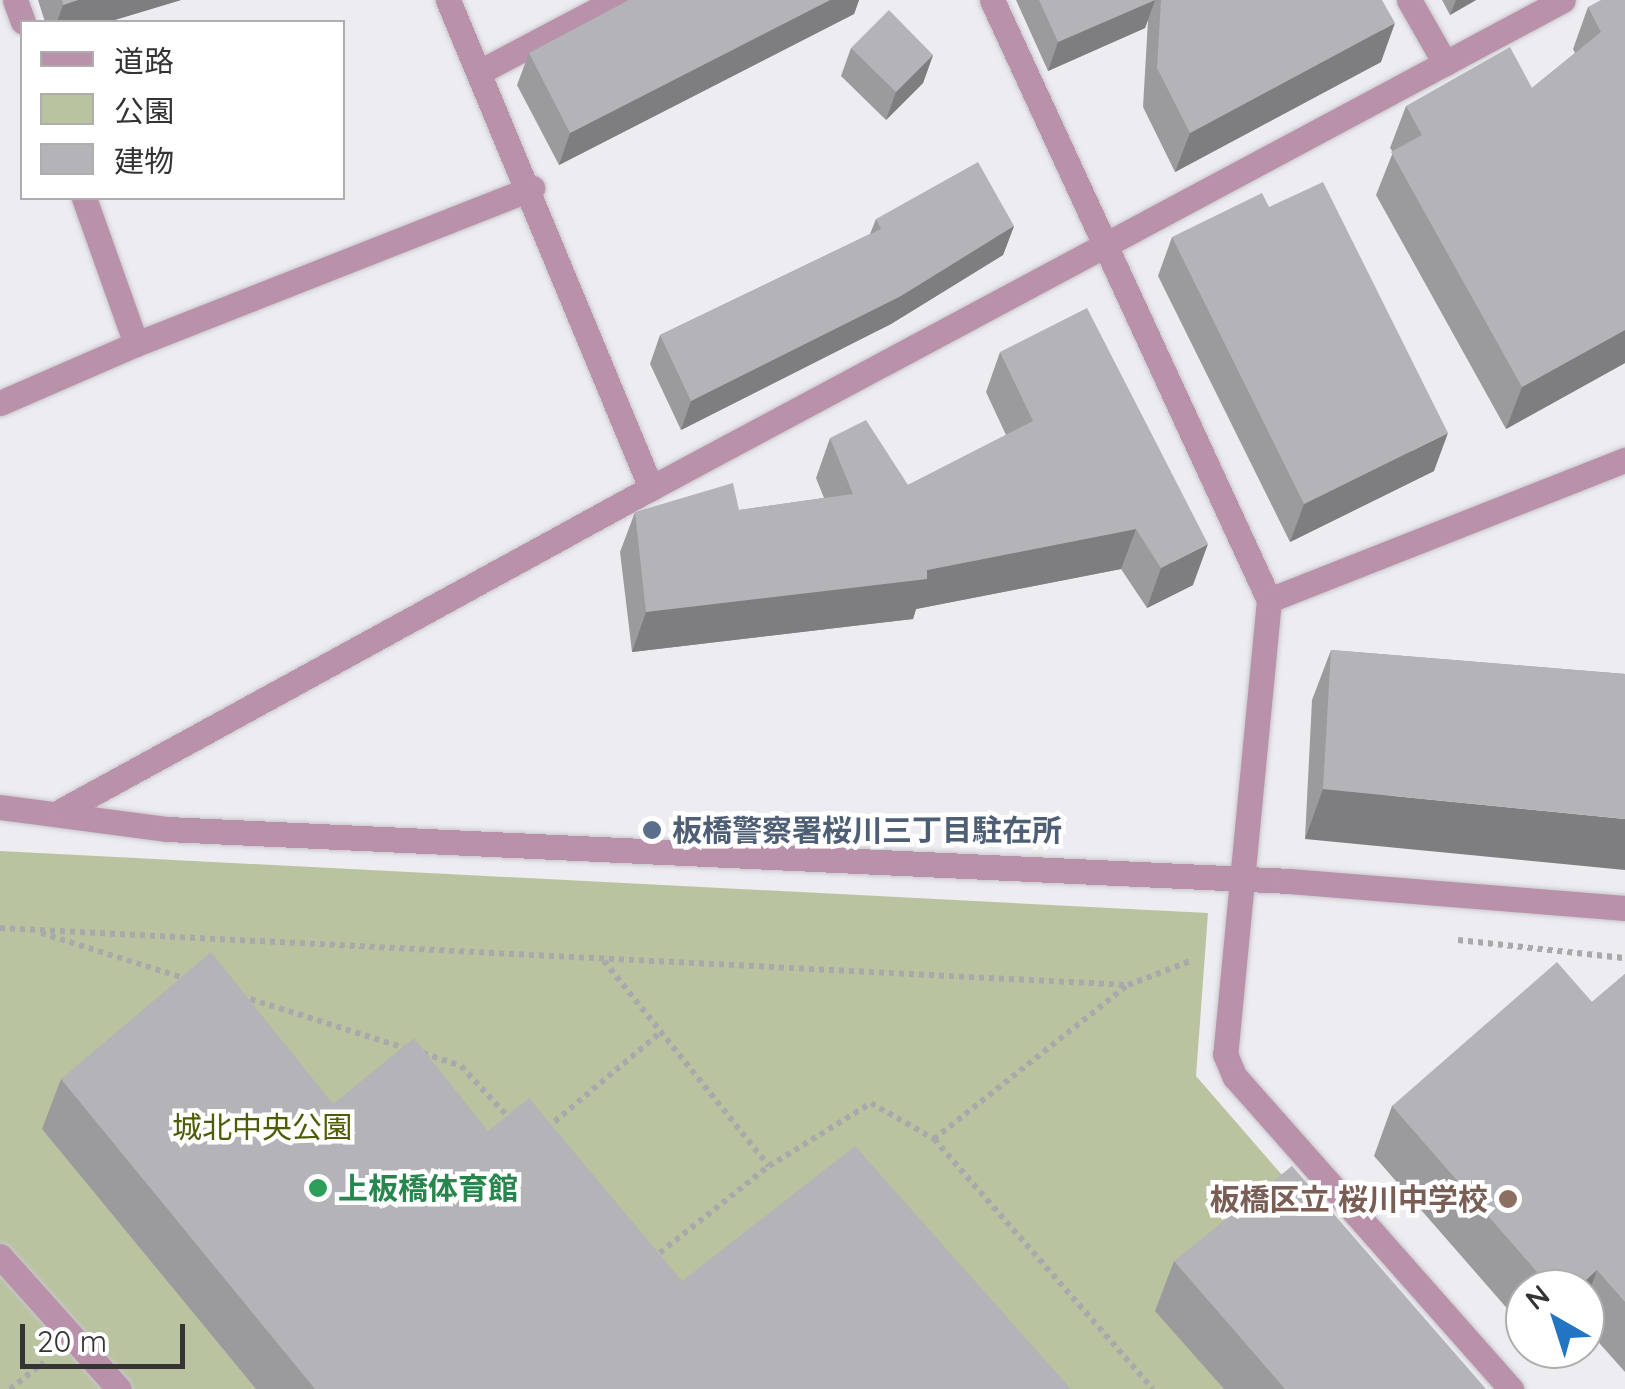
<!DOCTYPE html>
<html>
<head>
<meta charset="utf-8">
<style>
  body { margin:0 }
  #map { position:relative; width:1625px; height:1389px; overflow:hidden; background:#edecf1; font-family:Quicksand,"Noto Sans JP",sans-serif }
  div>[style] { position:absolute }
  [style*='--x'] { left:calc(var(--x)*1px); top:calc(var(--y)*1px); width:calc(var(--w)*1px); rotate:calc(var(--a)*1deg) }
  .green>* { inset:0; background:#bac3a0 }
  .path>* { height:6px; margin-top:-3px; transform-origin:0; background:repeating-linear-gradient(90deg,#a9a9ac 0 5px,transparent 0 10px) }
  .roads { filter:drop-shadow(0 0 2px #c8c7cb) drop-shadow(0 0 2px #c8c7cb) }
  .minor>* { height:25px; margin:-12.5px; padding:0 12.5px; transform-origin:12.5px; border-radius:12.5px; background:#ba91ab }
  .wall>* { inset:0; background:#9b9b9e }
  .shaded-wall>* { inset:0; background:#7e7e81 }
  .building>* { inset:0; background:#b4b4b8 }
  .dots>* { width:28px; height:28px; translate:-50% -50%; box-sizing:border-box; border:5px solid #fff; border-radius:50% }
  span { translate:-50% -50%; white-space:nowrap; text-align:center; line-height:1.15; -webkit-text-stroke:9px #fff; paint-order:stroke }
  .service-label { font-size:30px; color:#4e5e75; font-weight:700 }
  .left { translate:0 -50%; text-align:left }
  .park-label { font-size:30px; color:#505c05 }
  .leisure-label { font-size:30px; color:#27864d; font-weight:700 }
  .education-label { font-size:30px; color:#785e54; font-weight:700 }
  .right { translate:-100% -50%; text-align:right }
  .legend { position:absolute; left:20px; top:20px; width:325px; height:180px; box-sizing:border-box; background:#fff; border:2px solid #aeaeae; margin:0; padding:12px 18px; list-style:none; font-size:30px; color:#343435 }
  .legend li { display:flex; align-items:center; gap:20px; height:50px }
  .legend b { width:50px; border:2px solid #aeaeae }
  .north { position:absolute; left:1505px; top:1269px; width:100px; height:100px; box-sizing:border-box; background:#fff; border:2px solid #aeaeae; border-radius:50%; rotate:321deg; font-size:28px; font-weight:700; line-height:40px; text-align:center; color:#343435 }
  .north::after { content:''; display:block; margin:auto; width:35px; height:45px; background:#2374c3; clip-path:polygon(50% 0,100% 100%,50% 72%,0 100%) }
  .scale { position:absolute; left:20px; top:1324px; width:165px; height:45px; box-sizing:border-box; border:5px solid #343435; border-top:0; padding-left:12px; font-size:30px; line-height:35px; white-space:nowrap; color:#343435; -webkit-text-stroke:8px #fff; paint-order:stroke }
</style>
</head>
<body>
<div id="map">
  <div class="green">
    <i style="clip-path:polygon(0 851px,1208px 913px,1196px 1076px,1468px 1389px,0 1389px)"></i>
  </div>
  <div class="path">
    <i style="--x:0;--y:928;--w:1129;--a:2.89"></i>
    <i style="--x:1128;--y:985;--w:70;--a:-21"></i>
    <i style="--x:41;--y:933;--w:153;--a:17.5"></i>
    <i style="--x:1458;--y:940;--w:168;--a:6.2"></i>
    <i style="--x:604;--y:961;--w:263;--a:51.2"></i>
    <i style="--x:769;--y:1166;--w:120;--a:-31.7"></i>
    <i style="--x:871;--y:1103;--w:73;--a:29.7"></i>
    <i style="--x:934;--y:1139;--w:332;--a:48.8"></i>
    <i style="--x:241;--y:996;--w:178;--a:17.6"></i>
    <i style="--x:423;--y:1053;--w:40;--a:18.9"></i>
    <i style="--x:461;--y:1066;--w:72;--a:47.2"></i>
    <i style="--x:547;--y:1128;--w:149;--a:-40.1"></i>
    <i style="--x:934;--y:1139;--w:249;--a:-38.5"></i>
    <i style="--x:652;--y:1259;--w:149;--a:-38.5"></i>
    <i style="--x:10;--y:1389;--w:43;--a:-38.5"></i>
  </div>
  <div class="roads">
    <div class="minor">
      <i style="--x:15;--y:0;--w:23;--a:70"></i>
      <i style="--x:992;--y:0;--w:661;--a:65.22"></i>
      <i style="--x:1269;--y:600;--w:456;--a:95.5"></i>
      <i style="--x:1225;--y:1054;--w:25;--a:67"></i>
      <i style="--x:1235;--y:1077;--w:417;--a:48.5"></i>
      <i style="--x:1409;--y:0;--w:73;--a:60.3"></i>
      <i style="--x:483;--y:70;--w:150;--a:-27.8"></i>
      <i style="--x:136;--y:344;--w:426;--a:-21.5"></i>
      <i style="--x:0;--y:403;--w:148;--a:-23.5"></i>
      <i style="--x:136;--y:344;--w:155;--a:-109.6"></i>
      <i style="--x:651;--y:488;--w:1034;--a:-28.15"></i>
      <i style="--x:1269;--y:600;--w:383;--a:-21.5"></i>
      <i style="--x:0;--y:807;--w:168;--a:7.5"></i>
      <i style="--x:167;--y:829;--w:1123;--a:2.65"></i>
      <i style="--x:1289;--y:881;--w:337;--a:4.6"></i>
      <i style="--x:61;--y:811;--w:673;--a:-28.7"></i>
      <i style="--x:651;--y:488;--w:529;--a:-112.59"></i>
      <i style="--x:0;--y:1256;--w:178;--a:48.2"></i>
    </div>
  </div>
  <div class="wall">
    <i style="clip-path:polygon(38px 0,181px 0,108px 22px,45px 22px)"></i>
    <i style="clip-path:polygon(629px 0,859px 0,854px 14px,559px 165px,517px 85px,529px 53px)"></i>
    <i style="clip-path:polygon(1016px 0,1382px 0,1381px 62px,1175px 172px,1143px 107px,1148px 20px,1145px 28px,1048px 71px)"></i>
    <i style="clip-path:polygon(1442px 0,1476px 0,1450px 15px)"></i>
    <i style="clip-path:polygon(1625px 0,1625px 363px,1506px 429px,1376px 195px,1393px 152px,1390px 148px,1406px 106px,1532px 88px,1575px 53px,1573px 49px,1588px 7px)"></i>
    <i style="clip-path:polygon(851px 48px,933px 55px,923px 83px,886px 120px,841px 76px)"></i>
    <i style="clip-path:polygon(876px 219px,1014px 226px,1003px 255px,891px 324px,681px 430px,650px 364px,660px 335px,870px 234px)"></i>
    <i style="clip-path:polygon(1172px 237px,1434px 471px,1290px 542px,1158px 276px)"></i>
    <i style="clip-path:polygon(1000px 352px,1193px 585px,1147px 608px,1121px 569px,916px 609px,913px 619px,632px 652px,620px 552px,635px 512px,739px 510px,824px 498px,816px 478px,830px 438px,908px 485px,1006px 435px,986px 392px)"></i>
    <i style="clip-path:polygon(1331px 650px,1625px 674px,1305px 839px,1312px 700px)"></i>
    <i style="clip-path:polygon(1625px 974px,1625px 1372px,1585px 1327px,1585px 1289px,1525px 1289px,1525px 1329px,1374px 1156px,1392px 1106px,1592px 1002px)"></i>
    <i style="clip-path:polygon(61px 1079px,333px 1104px,488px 1131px,682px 1281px,1071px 1389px,256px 1389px,42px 1129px)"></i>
    <i style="clip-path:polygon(1174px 1261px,1486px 1389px,1224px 1389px,1155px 1311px)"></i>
  </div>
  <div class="shaded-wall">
    <i style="clip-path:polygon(78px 0,181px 0,108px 22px,57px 22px,63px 5px)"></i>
    <i style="clip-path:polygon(830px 0,859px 0,854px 14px,559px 165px,570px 133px)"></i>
    <i style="clip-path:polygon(1155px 0,1145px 28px,1048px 71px,1058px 42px)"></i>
    <i style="clip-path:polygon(1456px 0,1476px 0,1450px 15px)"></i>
    <i style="clip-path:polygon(1395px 23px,1381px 62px,1175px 172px,1190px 133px)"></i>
    <i style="clip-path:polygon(933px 55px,923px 83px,886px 120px,896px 92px)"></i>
    <i style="clip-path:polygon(1014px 226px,1003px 255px,891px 324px,681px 430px,691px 401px)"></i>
    <i style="clip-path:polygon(1625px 330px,1625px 363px,1506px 429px,1522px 387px)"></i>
    <i style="clip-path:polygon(1448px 433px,1434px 471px,1290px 542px,1304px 504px)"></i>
    <i style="clip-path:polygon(1136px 529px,1121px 569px,916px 609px,913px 619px,632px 652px,646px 612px,927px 570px)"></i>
    <i style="clip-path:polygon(1208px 544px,1193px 585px,1147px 608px,1161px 568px)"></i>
    <i style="clip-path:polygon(1323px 789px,1625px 819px,1625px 870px,1305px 839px)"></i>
    <i style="clip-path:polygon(1597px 1270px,1585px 1304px,1585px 1289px,1576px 1289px)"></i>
  </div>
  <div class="building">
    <i style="clip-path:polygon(62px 0,78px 0,63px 5px)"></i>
    <i style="clip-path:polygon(629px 0,830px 0,570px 133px,529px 53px)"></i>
    <i style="clip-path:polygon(1039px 0,1155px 0,1058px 42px)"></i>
    <i style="clip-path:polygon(1161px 0,1382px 0,1395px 23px,1190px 133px,1157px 68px)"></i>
    <i style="clip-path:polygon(1601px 0,1625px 0,1625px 330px,1522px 387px,1391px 152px,1422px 135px,1406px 106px,1510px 47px,1532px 88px,1601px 32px,1588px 7px)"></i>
    <i style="clip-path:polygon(889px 10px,933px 55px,896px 92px,851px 48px)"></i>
    <i style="clip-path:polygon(978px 162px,1014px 226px,901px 296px,691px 401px,660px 335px,881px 229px,876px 219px)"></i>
    <i style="clip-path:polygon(1323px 182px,1448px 433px,1304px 504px,1172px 237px,1262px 193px,1269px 207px)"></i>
    <i style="clip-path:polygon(1087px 308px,1208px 544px,1161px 568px,1136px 529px,927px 570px,927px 579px,646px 612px,635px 512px,733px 483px,739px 510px,853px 494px,830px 438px,866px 420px,908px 485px,1033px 421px,1000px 352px)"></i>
    <i style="clip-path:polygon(1331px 650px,1625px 674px,1625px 819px,1323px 789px)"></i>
    <i style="clip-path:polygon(211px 952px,333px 1104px,414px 1038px,488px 1131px,529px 1098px,682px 1281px,855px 1146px,1071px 1389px,315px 1389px,61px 1079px)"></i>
    <i style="clip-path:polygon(1557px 962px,1592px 1002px,1625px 974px,1625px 1302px,1597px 1270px,1576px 1289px,1552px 1289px,1392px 1106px)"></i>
    <i style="clip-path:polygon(1292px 1166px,1486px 1389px,1285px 1389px,1174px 1261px)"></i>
  </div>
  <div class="dots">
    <i style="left:652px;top:830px;background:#5c6f8a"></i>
    <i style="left:318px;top:1188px;background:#2e9e5b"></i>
    <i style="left:1508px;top:1199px;background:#8d6e63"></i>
  </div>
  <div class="service-label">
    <span class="left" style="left:672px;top:830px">板橋警察署桜川三丁目駐在所</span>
  </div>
  <div class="park-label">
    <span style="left:262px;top:1127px">城北中央公園</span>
  </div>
  <div class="leisure-label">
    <span class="left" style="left:338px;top:1188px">上板橋体育館</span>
  </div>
  <div class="education-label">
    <span class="right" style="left:1488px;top:1199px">板橋区立 桜川中学校</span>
  </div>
  <ul class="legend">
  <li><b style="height:12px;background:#ba91ab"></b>道路</li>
  <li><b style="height:28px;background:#bac3a0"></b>公園</li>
  <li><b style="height:28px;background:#b4b4b8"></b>建物</li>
  </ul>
  <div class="north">N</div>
  <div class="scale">20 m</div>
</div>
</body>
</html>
